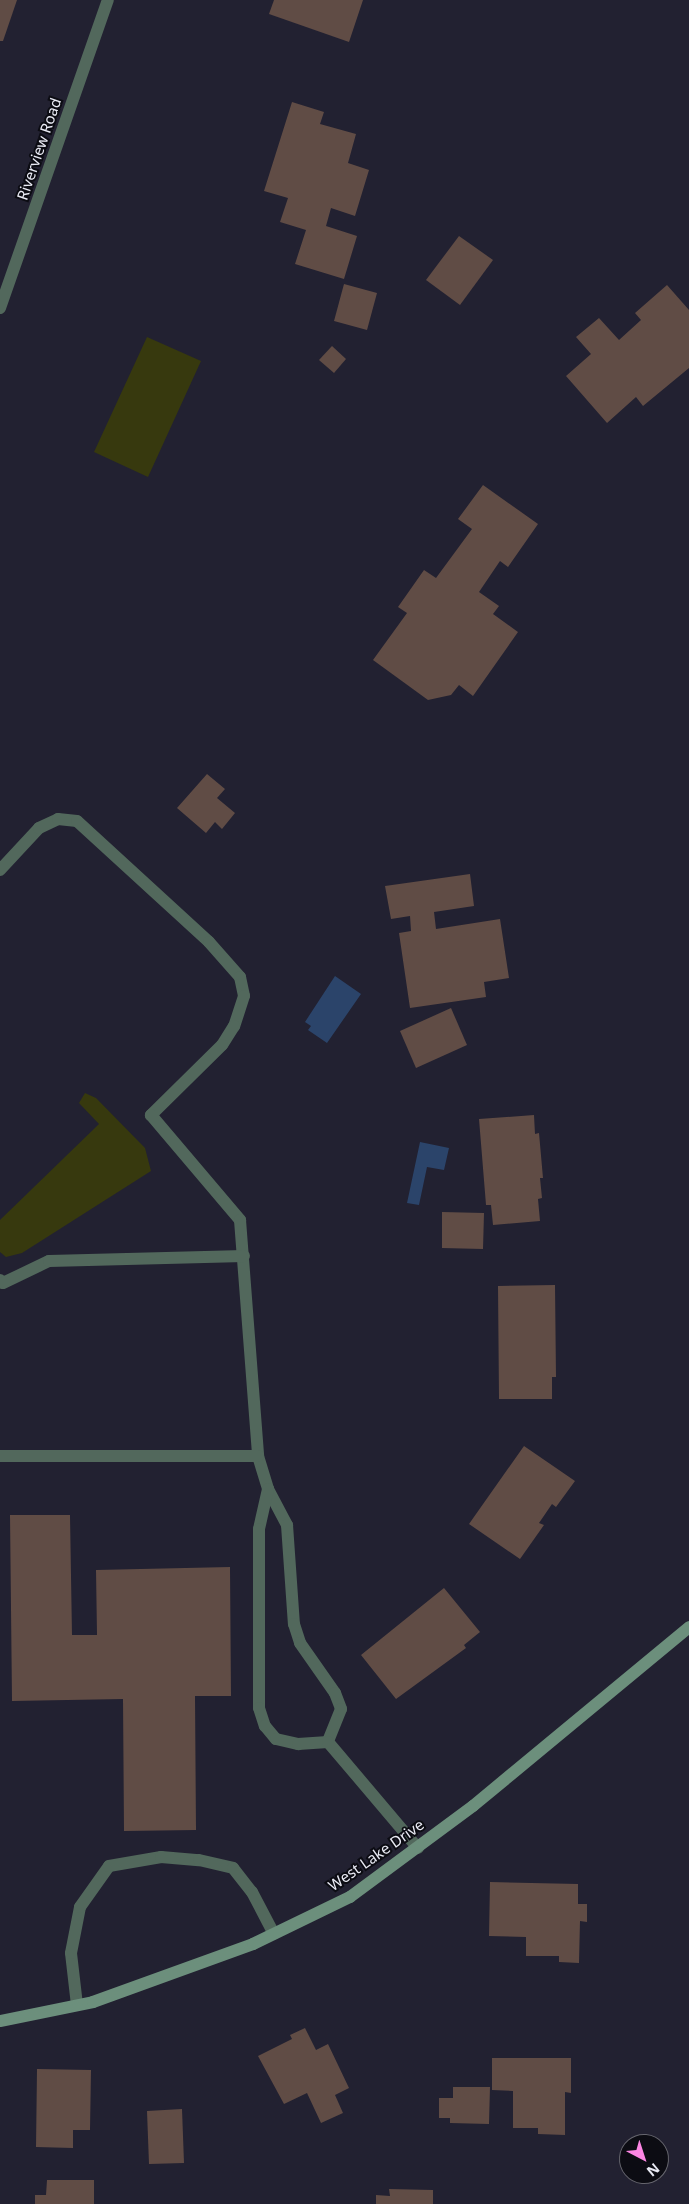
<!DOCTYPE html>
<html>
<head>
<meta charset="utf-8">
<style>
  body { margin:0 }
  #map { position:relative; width:689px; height:2204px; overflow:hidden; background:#222131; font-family:"Noto Sans",sans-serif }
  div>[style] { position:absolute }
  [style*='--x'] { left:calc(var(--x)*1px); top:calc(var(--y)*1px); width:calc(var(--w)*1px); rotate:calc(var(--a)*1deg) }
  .green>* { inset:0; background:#37390e }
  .water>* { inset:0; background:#2b446a }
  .building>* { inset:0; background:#604c45 }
  .service>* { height:12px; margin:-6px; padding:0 6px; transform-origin:6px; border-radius:6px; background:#52685c }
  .minor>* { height:12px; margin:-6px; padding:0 6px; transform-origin:6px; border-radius:6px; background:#52685c }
  .secondary>* { height:12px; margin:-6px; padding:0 6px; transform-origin:6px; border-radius:6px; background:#6c8f7c }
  span { translate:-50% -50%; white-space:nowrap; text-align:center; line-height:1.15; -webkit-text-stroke:4px #0c0c13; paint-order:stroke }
  .street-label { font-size:15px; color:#eaebf5 }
  .north { position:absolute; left:619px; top:2134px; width:50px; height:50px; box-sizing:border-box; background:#0c0c13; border:1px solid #65656d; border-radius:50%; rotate:140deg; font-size:14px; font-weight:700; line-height:20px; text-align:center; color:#eaebf5 }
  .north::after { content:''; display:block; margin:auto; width:18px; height:22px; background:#fc86e3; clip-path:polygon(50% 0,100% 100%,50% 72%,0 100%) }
</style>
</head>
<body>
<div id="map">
  <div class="green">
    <i style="clip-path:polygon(147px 337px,201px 361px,148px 477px,94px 452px)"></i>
    <i style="clip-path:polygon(85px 1093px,96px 1098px,145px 1148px,151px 1171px,22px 1253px,6px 1257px,0 1252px,0 1220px,99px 1124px,79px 1103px)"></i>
  </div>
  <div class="water">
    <i style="clip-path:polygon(335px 976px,361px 994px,327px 1043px,308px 1030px,311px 1026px,305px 1022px)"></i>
    <i style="clip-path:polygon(420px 1142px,449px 1148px,444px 1170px,427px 1167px,419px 1205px,407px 1203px)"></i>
  </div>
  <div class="building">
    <i style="clip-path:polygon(0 0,17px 0,3px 41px,0 41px)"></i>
    <i style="clip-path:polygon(274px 0,363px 0,349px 42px,269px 14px)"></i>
    <i style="clip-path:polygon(292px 102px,324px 112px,320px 124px,356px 134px,348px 163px,369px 170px,355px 216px,331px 208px,326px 226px,357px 236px,344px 279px,295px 264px,306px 230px,280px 222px,288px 198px,264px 191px)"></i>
    <i style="clip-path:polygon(459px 236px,493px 260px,460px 305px,426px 280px)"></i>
    <i style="clip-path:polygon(344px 284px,377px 293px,367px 330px,334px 321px)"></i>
    <i style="clip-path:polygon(667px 285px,689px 310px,689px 368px,643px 406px,636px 397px,607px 423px,566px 376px,591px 354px,576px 337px,599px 318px,619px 340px,641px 320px,635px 313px)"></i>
    <i style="clip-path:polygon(332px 346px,346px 359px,334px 373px,319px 360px)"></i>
    <i style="clip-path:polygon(483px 485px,538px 524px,508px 567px,500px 561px,479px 592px,499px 606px,493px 614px,518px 632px,473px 696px,459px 685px,451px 695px,428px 700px,373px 660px,407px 613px,398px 607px,424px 570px,436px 578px,472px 529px,458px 519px)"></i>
    <i style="clip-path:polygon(207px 774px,225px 789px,217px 798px,235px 813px,222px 829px,215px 822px,206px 833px,177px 808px)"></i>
    <i style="clip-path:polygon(470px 874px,474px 906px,434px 912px,436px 929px,500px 919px,509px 978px,484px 982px,486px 997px,410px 1008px,399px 933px,411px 931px,410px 916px,391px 919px,385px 886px)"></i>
    <i style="clip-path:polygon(451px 1008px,467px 1045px,416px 1068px,400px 1031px)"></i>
    <i style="clip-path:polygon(534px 1115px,535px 1134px,539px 1133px,543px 1178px,540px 1178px,542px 1198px,538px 1199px,540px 1221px,493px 1225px,491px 1205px,486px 1205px,479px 1119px)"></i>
    <i style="clip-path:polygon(442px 1212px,484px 1213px,483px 1249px,442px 1248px)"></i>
    <i style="clip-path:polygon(555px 1285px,556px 1377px,552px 1377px,552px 1399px,499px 1399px,498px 1286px)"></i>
    <i style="clip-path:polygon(524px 1446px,575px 1481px,556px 1507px,552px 1504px,539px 1523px,544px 1525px,520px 1559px,469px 1524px)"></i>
    <i style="clip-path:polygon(10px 1515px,70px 1515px,72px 1635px,97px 1635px,96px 1570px,230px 1567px,231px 1696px,195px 1696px,196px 1830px,124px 1831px,123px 1699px,12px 1701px)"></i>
    <i style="clip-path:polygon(444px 1588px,480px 1632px,464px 1645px,466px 1648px,396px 1699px,361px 1655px)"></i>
    <i style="clip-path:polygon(490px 1882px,578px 1884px,578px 1904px,587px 1904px,587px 1922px,580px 1921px,579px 1963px,559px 1962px,559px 1956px,526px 1956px,526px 1937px,489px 1936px)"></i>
    <i style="clip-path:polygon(305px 2028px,316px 2050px,328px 2044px,349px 2088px,335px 2095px,343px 2113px,321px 2123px,307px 2093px,284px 2104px,258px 2056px,292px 2039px,290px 2035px)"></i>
    <i style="clip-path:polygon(492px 2058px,571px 2058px,571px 2093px,565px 2092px,565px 2135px,538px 2134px,538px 2128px,513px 2128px,513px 2091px,492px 2090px)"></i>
    <i style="clip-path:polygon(37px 2069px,91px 2070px,90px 2130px,73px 2130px,73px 2148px,36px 2147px)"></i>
    <i style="clip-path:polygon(453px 2087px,490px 2087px,489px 2124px,450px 2123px,450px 2118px,439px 2118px,439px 2098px,453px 2098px)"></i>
    <i style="clip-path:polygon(182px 2109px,184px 2163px,149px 2164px,147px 2111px)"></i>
    <i style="clip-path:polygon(47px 2180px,94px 2180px,94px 2204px,35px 2204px,35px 2195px,46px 2195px)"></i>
    <i style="clip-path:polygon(389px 2189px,433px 2190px,433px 2204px,376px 2204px,376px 2195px,390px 2196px)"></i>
  </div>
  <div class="service">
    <i style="--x:0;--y:870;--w:57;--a:-47.1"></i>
    <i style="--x:39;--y:828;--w:21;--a:-25"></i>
    <i style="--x:58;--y:819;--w:19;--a:6"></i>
    <i style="--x:77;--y:821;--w:179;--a:42.5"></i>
    <i style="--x:209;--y:942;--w:47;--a:48.5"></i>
    <i style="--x:240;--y:977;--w:19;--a:78"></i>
    <i style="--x:244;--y:996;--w:32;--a:108"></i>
    <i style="--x:234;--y:1026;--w:22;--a:122"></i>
    <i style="--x:222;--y:1045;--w:100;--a:135.4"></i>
    <i style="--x:151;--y:1115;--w:138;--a:49.7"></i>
    <i style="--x:240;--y:1220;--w:237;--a:85.6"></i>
    <i style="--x:258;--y:1456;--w:34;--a:73"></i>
    <i style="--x:268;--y:1489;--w:41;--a:62.2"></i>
    <i style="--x:287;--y:1525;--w:99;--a:86"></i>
    <i style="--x:294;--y:1624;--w:20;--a:72"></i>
    <i style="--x:300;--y:1643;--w:61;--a:55"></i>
    <i style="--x:335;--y:1693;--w:17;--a:69"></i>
    <i style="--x:341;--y:1709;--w:35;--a:112"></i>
    <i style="--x:0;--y:1280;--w:4;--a:45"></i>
    <i style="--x:3;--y:1283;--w:51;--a:-25.6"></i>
    <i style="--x:49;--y:1261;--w:195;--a:-1.5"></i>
    <i style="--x:0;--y:1456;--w:258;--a:0"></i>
    <i style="--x:268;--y:1489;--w:41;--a:102.7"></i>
    <i style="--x:259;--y:1529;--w:179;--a:90"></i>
    <i style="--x:259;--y:1708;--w:19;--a:72"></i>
    <i style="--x:265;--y:1726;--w:17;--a:50"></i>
    <i style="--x:276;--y:1739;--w:23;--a:13"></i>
    <i style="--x:298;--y:1744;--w:30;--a:-4"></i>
    <i style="--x:328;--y:1742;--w:139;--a:49.7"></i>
    <i style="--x:77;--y:2005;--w:52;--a:-96.6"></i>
    <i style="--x:71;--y:1953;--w:47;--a:-78.9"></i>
    <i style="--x:80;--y:1907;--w:50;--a:-54.7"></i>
    <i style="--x:109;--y:1866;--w:53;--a:-9.8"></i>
    <i style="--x:161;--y:1857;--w:38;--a:5"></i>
    <i style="--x:199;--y:1860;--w:35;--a:13"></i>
    <i style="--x:233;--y:1868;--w:31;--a:52"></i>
    <i style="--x:252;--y:1892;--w:47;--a:62.4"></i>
  </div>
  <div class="minor">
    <i style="--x:0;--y:308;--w:326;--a:-70.7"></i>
  </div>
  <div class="secondary">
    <i style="--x:0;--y:2021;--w:95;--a:-11.5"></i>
    <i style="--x:93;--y:2002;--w:170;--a:-19.9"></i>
    <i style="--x:253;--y:1944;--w:108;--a:-25.9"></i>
    <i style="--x:350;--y:1897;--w:153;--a:-36.5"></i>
    <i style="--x:473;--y:1806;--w:281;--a:-39.6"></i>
  </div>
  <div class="street-label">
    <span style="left:39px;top:149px;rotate:-71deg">Riverview Road</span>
    <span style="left:376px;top:1855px;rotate:-35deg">West Lake Drive</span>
  </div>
  <div class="north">N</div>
</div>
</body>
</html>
